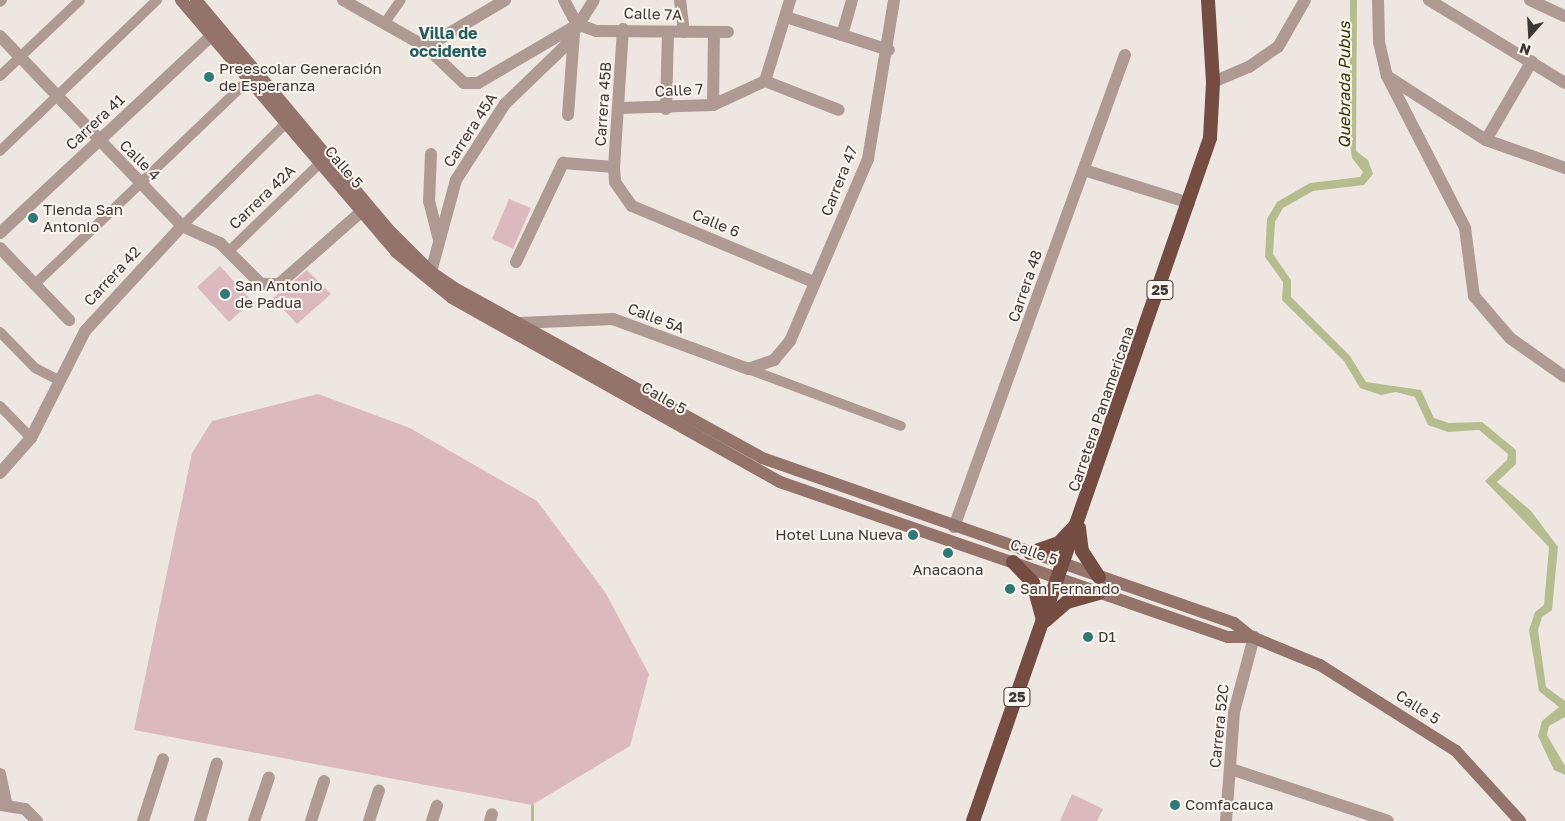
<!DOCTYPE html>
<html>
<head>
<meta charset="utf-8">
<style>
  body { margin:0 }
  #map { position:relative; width:1565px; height:821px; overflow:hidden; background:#eee7e1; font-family:"Golos Text",sans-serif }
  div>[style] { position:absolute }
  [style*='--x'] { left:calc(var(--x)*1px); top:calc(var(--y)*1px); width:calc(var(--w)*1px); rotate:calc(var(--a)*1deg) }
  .green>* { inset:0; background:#dbb9be }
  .water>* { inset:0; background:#b5bd8f }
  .stream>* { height:3px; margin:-1.5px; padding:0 1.5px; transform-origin:1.5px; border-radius:1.5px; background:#b5bd8f }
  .pedestrian>* { height:10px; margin:-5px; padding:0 5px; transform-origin:5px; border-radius:5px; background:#af9993 }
  .minor>* { height:12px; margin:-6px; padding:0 6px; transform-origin:6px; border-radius:6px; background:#af9993 }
  .tertiary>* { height:12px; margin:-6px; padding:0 6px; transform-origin:6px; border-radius:6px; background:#af9993 }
  .secondary>* { height:12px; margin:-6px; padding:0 6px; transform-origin:6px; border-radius:6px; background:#93736a }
  .trunk>* { height:14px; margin:-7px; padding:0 7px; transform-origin:7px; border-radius:7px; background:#744c42 }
  .dots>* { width:14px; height:14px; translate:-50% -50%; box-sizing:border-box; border:2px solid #fbf4ee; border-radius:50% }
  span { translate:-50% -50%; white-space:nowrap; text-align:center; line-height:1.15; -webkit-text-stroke:4px #fbf4ee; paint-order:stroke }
  .shield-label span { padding:1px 4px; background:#fbf4ee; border:1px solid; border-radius:4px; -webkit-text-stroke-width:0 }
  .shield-label { font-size:14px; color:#3b3836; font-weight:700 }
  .street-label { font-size:15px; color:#3b3836 }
  .poi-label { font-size:15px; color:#3b3836 }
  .left { translate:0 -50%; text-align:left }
  .right { translate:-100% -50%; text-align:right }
  .neighbourhood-label { font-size:16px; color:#235e5e; font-weight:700 }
  .water-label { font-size:16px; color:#303500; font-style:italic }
  .north { position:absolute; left:1505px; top:10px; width:50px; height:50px; -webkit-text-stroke:4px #fbf4ee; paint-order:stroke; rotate:199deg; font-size:14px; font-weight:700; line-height:20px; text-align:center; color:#3b3836 }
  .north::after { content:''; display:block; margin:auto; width:18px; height:22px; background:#3b3836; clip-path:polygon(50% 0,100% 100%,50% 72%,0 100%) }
</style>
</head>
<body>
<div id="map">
  <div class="green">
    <i style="clip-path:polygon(509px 199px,531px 208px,513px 249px,492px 239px)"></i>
    <i style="clip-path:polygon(220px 266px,252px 301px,229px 322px,197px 287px)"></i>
    <i style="clip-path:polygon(307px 270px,331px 294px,297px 324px,273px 298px)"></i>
    <i style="clip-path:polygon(318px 394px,410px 428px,537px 501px,605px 592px,649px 674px,630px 746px,532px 805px,134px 730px,192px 453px,212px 421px)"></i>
    <i style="clip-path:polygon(1072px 794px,1103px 809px,1097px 821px,1060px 821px)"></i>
  </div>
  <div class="water">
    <i style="clip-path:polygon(1350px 0,1357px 0,1356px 151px,1368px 160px,1373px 174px,1364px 185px,1313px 191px,1283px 208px,1275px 222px,1273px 254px,1291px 280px,1291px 297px,1350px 356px,1366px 382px,1421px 390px,1434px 418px,1449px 423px,1482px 422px,1516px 450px,1516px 464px,1497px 482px,1531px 511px,1558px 547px,1552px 610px,1542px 617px,1538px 630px,1546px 687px,1565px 701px,1565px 717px,1549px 726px,1547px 735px,1565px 766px,1565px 775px,1554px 770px,1538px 736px,1542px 721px,1559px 707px,1539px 691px,1529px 630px,1535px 612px,1544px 605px,1549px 547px,1485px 481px,1507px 460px,1508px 454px,1479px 430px,1448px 432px,1428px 425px,1415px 397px,1396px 392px,1381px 395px,1360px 388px,1344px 361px,1282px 300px,1283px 282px,1265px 257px,1267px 219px,1277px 202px,1310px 183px,1360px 177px,1363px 172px,1352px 158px,1350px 144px)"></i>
  </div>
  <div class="stream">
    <i style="--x:532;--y:805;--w:16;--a:90"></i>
  </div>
  <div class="pedestrian">
    <i style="--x:0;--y:2;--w:3;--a:-45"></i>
    <i style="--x:384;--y:24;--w:29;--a:-55"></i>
    <i style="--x:0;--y:76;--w:110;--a:-43.5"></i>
    <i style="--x:0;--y:151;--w:218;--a:-43.9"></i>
    <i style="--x:182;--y:226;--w:141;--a:-44.7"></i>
    <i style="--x:229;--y:251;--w:124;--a:-44"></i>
    <i style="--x:34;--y:285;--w:291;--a:-43.7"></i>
    <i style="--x:0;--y:332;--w:50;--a:45.8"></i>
    <i style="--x:35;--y:368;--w:28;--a:27"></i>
    <i style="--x:748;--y:369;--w:163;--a:20.4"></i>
    <i style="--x:0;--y:406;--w:45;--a:45.9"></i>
  </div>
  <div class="minor">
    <i style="--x:343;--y:0;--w:95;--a:29.5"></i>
    <i style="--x:426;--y:47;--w:52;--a:43.5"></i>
    <i style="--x:464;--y:83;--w:14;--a:0"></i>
    <i style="--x:478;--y:83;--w:113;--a:-30.4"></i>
    <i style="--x:564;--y:0;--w:27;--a:62"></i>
    <i style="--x:680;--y:0;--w:32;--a:83"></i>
    <i style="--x:1378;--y:0;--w:42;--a:88.6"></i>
    <i style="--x:1379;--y:42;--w:35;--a:77"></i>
    <i style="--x:1387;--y:76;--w:171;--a:62.8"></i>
    <i style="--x:1465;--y:228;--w:69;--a:82.5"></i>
    <i style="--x:1474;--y:296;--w:55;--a:49.4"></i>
    <i style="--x:1510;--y:338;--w:67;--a:35.3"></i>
    <i style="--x:1429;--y:0;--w:159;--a:31.4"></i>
    <i style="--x:1530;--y:0;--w:38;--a:25"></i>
    <i style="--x:786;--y:17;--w:108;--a:17.8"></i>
    <i style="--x:577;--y:24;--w:20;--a:20"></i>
    <i style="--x:596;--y:31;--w:132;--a:0.4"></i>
    <i style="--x:623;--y:29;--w:138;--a:93.7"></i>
    <i style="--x:614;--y:167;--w:15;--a:86"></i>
    <i style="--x:615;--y:182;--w:29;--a:55"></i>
    <i style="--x:632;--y:206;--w:197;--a:22.7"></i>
    <i style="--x:842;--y:35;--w:36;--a:-74"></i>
    <i style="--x:0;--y:36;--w:263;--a:46.2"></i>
    <i style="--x:182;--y:226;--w:42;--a:24.1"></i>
    <i style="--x:220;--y:243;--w:58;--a:45"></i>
    <i style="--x:261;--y:284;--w:18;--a:0"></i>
    <i style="--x:279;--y:284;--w:109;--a:-41.3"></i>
    <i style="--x:426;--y:47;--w:92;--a:-30.7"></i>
    <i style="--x:1387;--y:76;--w:118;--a:32.9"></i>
    <i style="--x:1486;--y:140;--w:84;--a:19.5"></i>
    <i style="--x:765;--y:81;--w:85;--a:-72.8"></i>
    <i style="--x:765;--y:81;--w:79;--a:21.4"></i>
    <i style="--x:1213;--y:82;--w:39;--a:-23"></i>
    <i style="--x:1249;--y:67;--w:35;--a:-35"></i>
    <i style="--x:1278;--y:47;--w:54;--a:-60.1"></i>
    <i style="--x:713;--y:105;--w:73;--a:-89.2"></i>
    <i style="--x:620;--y:108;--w:93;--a:-1.8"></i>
    <i style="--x:713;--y:105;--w:57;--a:-24.8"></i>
    <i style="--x:666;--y:109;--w:77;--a:-88.5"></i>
    <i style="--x:568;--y:115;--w:82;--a:-85.8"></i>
    <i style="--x:1486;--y:140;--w:91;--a:-59.8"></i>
    <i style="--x:431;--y:154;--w:47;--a:92.4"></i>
    <i style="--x:429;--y:201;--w:40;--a:75.6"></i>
    <i style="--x:1084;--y:170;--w:110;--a:17.4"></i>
    <i style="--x:0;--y:248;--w:100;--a:46.2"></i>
    <i style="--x:516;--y:262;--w:110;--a:-64.6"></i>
    <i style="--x:563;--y:163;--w:51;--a:4.5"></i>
    <i style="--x:431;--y:272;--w:95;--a:-74.8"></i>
    <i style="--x:456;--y:180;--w:90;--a:-57.2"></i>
    <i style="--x:505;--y:104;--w:83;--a:-44"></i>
    <i style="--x:565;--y:46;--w:54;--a:-57.8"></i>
    <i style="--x:518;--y:323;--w:95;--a:-2.4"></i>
    <i style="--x:613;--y:319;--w:144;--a:20.3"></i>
    <i style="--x:748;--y:369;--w:28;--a:-19"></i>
    <i style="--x:774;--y:360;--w:25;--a:-50"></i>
    <i style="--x:790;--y:341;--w:198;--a:-66.8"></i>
    <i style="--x:868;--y:159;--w:161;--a:-80.7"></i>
    <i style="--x:0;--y:473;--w:47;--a:-48.5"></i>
    <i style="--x:31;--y:438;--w:120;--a:-63.2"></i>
    <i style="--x:85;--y:331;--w:143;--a:-47.3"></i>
    <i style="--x:954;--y:527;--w:502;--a:-70.09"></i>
    <i style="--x:1231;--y:769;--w:165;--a:18.3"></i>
    <i style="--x:0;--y:774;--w:30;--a:78"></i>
    <i style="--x:0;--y:805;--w:25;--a:9"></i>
    <i style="--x:25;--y:809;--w:17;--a:45"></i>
    <i style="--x:143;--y:821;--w:65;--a:-72.1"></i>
    <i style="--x:200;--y:821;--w:60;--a:-73.7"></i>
    <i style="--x:254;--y:821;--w:46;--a:-71.2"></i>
    <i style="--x:311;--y:821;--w:42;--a:-72"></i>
    <i style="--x:369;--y:821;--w:32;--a:-72"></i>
    <i style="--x:432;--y:821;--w:16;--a:-72"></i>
    <i style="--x:490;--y:821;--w:7;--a:-74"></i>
    <i style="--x:1226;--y:821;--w:109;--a:-85.8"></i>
    <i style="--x:1234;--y:712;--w:78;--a:-75.1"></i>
  </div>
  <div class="tertiary">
    <i style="--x:0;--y:233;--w:290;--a:-43"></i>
  </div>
  <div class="secondary">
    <i style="--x:181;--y:0;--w:331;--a:49.5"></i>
    <i style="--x:396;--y:252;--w:72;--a:39.4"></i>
    <i style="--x:452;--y:298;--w:376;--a:29.3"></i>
    <i style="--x:780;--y:482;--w:474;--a:19.1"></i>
    <i style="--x:1228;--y:637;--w:24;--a:0"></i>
    <i style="--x:1252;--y:637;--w:74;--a:22.4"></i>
    <i style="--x:1320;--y:665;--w:161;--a:32.3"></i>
    <i style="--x:1456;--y:751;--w:95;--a:47.6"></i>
    <i style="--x:196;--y:0;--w:297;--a:50"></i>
    <i style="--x:387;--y:228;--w:62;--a:45"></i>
    <i style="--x:431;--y:272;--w:32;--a:34"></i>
    <i style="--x:458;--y:290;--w:347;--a:28.9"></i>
    <i style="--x:762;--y:458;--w:500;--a:19.27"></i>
    <i style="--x:1234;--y:623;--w:21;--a:39"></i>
  </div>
  <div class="trunk">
    <i style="--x:1079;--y:528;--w:23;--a:83"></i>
    <i style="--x:1082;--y:551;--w:31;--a:57"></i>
    <i style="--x:1030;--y:553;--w:31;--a:-19"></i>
    <i style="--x:1059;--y:543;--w:23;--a:-47"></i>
    <i style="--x:1013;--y:562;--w:29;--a:46"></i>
    <i style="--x:1033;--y:583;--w:38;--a:75"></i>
    <i style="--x:1045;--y:621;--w:29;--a:-41"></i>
    <i style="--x:1067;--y:602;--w:33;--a:-16"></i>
    <i style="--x:973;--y:821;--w:723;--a:-70.86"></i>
    <i style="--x:1210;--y:138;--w:56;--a:-86.9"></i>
    <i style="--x:1213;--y:82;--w:82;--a:-93.5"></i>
  </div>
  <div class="dots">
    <i style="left:209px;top:77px;background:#2e7878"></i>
    <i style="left:33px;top:218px;background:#2e7878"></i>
    <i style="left:225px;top:294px;background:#2e7878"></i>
    <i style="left:913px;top:535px;background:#2e7878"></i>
    <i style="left:948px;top:553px;background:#2e7878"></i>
    <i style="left:1010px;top:589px;background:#2e7878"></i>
    <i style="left:1088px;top:637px;background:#2e7878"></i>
    <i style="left:1175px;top:805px;background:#2e7878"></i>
  </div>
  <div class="shield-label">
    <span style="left:1160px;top:290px">25</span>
    <span style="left:1017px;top:697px">25</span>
  </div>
  <div class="street-label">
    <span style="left:653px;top:14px;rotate:2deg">Calle 7A</span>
    <span style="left:679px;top:90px;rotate:-3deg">Calle 7</span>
    <span style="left:603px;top:104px;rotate:-86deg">Carrera 45B</span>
    <span style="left:95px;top:122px;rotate:-43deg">Carrera 41</span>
    <span style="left:470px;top:130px;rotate:-57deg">Carrera 45A</span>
    <span style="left:140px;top:160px;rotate:45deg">Calle 4</span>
    <span style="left:344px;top:167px;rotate:50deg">Calle 5</span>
    <span style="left:839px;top:181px;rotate:-68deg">Carrera 47</span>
    <span style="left:262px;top:197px;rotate:-44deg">Carrera 42A</span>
    <span style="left:716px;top:223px;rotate:23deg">Calle 6</span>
    <span style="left:112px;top:276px;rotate:-47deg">Carrera 42</span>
    <span style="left:1025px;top:286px;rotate:-71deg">Carrera 48</span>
    <span style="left:656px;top:318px;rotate:21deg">Calle 5A</span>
    <span style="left:664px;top:398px;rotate:30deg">Calle 5</span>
    <span style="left:1101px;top:409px;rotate:-71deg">Carretera Panamericana</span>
    <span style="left:1034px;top:552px;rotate:20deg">Calle 5</span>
    <span style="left:1418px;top:707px;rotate:33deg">Calle 5</span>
    <span style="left:1219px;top:726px;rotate:-84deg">Carrera 52C</span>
  </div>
  <div class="poi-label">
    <span class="left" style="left:219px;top:77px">Preescolar Generación<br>de Esperanza</span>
    <span class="left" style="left:43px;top:218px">Tienda San<br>Antonio</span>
    <span class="left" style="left:235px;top:294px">San Antonio<br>de Padua</span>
    <span class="right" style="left:903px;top:535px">Hotel Luna Nueva</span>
    <span style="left:948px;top:570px">Anacaona</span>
    <span class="left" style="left:1020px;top:589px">San Fernando</span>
    <span class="left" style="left:1098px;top:637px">D1</span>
    <span class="left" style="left:1185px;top:805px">Comfacauca</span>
  </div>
  <div class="neighbourhood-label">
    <span style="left:448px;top:42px">Villa de<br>occidente</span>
  </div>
  <div class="water-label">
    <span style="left:1344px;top:85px;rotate:-90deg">Quebrada Pubus</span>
  </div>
  <div class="north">N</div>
</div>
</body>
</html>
